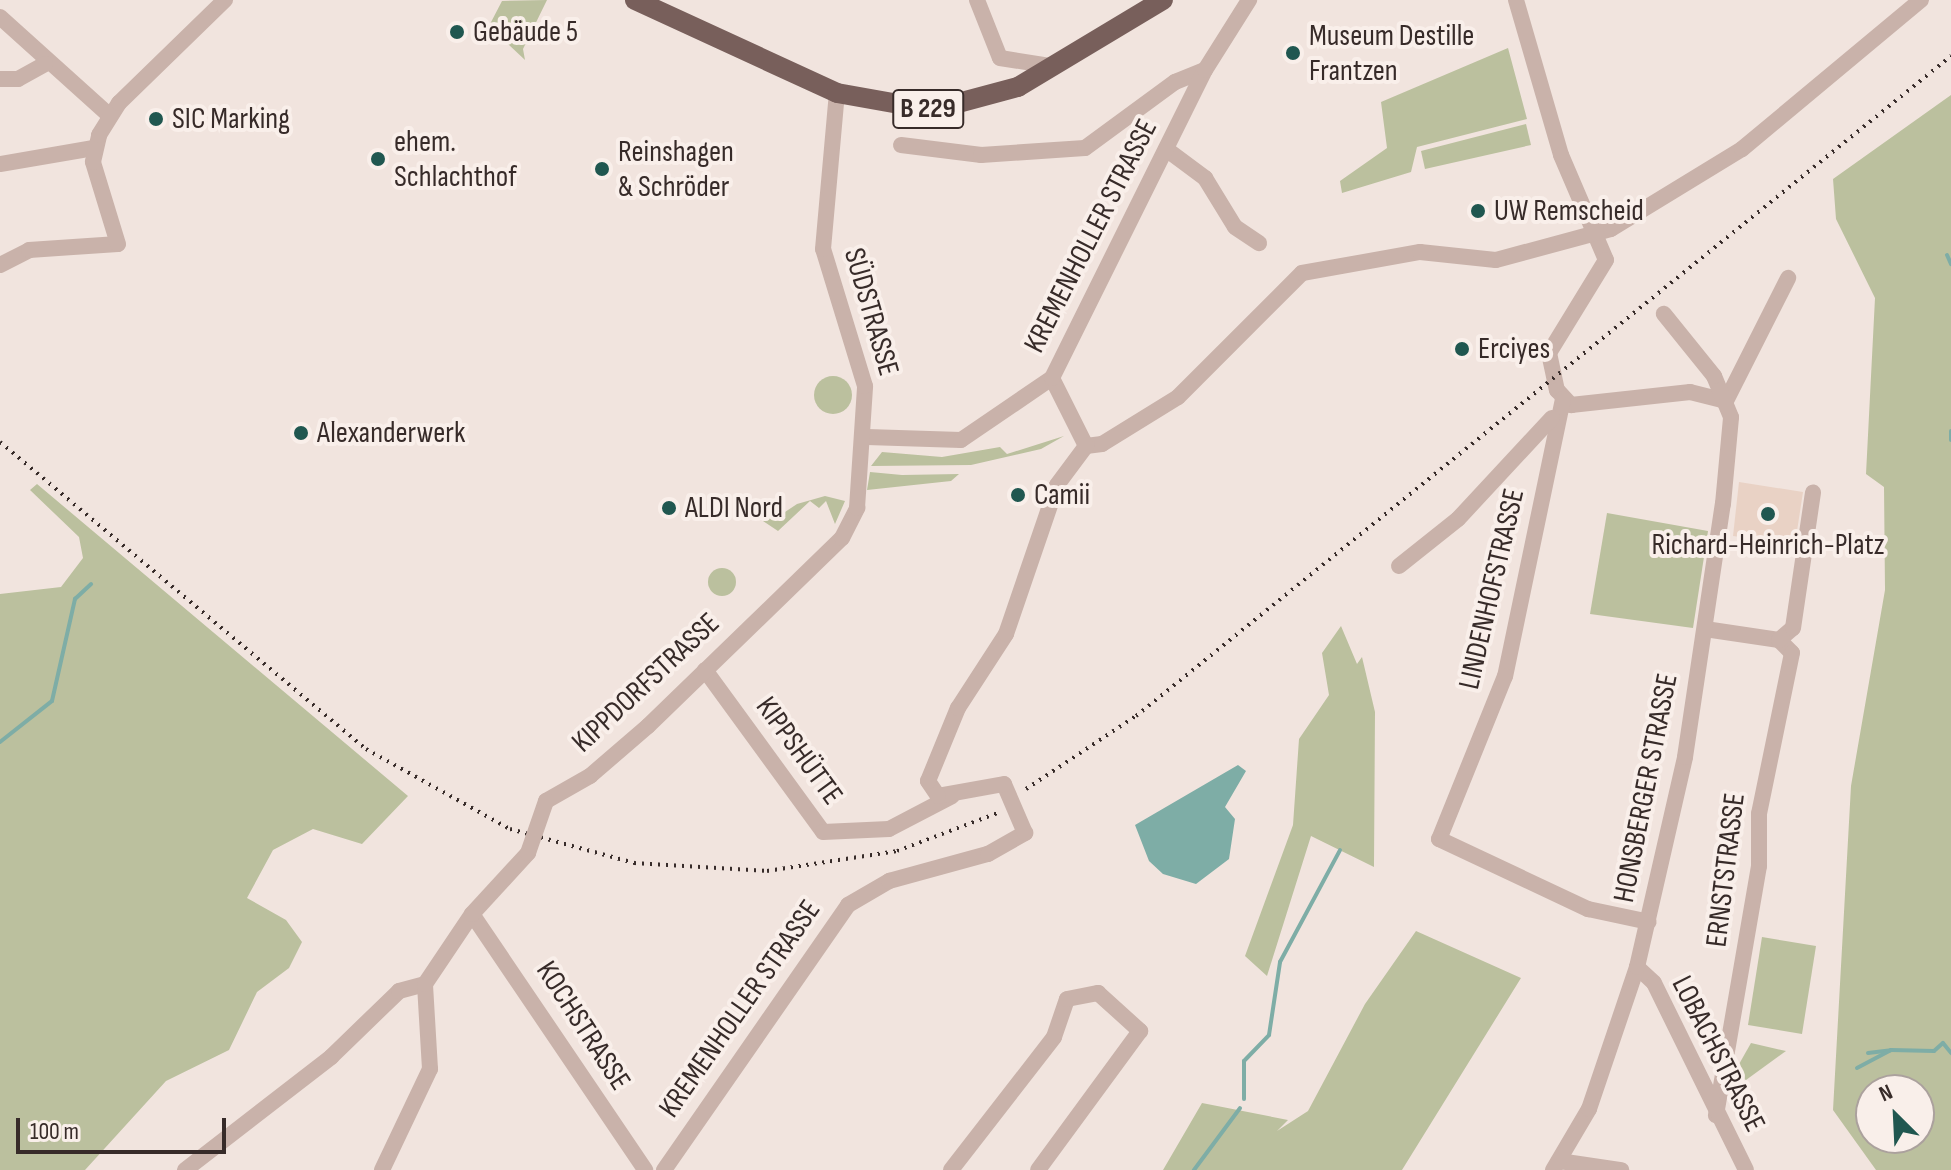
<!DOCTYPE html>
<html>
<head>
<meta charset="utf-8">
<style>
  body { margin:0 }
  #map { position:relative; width:1951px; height:1170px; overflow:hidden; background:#f1e4de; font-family:"Sofia Sans Condensed",sans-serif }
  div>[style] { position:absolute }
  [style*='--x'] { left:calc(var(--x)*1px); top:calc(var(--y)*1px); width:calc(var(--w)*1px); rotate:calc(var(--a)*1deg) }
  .green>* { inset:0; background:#bbc09e }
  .round { border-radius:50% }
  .plaza>* { inset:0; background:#e9d2c5 }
  .water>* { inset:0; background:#7eada6 }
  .stream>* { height:4px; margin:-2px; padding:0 2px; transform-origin:2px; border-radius:2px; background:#7eada6 }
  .minor>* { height:16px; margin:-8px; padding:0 8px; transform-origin:8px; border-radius:8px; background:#c9b2aa }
  .primary>* { height:20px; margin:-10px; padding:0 10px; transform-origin:10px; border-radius:10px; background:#785f5b }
  .rail>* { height:4px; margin-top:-2px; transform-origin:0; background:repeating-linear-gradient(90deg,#372b29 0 2px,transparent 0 8px) }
  .minor-bridge>* { height:16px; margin:-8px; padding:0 8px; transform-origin:8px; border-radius:8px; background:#c9b2aa }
  .dots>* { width:22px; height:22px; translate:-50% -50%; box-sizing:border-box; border:4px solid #f9efea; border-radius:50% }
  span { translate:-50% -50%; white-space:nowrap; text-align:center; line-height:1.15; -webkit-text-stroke:8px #f9efea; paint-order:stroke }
  .shield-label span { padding:2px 6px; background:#f9efea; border:2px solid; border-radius:6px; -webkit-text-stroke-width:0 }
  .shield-label { font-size:28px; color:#372b29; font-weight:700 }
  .poi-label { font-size:30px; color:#372b29 }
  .left { translate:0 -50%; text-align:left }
  .street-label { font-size:30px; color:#372b29 }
  .north { position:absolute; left:1855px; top:1074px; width:80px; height:80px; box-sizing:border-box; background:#f9efea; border:2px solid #aba19d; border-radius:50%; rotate:336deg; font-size:22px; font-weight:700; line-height:32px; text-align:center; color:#372b29 }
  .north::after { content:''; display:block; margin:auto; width:28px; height:36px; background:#205750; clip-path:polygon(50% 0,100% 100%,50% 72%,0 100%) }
  .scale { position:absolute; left:16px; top:1118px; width:210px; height:36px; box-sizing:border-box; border:4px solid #372b29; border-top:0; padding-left:10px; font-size:24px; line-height:28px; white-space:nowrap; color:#372b29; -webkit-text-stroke:6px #f9efea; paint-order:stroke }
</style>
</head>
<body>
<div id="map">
  <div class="green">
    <i style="clip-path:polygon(547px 0,523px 49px,525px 60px,489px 26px,502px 1px)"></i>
    <i style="clip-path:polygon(1508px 48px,1527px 119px,1417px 147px,1411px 172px,1342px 193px,1340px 181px,1387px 148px,1381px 102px)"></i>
    <i style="clip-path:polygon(evenodd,1951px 95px,1951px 1170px,1876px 1170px,1833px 1110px,1851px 786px,1885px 590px,1884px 487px,1866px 474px,1875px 298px,1836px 219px,1833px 179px,1951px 95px,1871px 1090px,1919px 1090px,1919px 1138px,1871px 1138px,1871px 1090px)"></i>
    <i style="clip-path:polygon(1526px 124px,1531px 145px,1425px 169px,1421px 151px)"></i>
    <i class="round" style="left:814px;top:376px;width:38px;height:38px"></i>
    <i style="clip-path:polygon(1064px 436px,1041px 449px,971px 465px,871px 466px,882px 452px,942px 457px,1000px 447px,1007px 454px)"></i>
    <i style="clip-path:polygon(870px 472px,902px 475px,959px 474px,951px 481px,867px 490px)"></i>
    <i style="clip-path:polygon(37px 484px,408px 796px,362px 844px,313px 829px,273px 850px,247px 898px,286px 920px,302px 942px,289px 968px,257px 992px,229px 1050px,166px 1081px,85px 1170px,0 1170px,0 594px,61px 587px,83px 558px,79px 537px,30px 490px)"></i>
    <i style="clip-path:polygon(825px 496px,845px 501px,835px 524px,826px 501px,819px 508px,810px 501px,778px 531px,763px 521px,769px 513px,779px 516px,797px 504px)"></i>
    <i style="clip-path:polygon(1607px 513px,1708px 531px,1693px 628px,1590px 614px)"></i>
    <i class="round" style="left:708px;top:568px;width:28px;height:28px"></i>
    <i style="clip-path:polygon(1341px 626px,1357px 664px,1362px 657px,1375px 712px,1374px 867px,1311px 836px,1267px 976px,1245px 956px,1293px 825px,1299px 739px,1329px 695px,1322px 653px)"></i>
    <i style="clip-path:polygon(1416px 931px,1521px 978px,1402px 1170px,1163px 1170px,1202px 1103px,1288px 1120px,1277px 1131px,1308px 1111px,1365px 1004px)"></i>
    <i style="clip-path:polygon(1762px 937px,1816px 946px,1802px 1034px,1748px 1025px)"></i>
    <i style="clip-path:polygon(1751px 1043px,1786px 1051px,1746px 1080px,1734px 1073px)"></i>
  </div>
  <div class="plaza">
    <i style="clip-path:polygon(1739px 482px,1803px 492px,1795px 544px,1733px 536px)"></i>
  </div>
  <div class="water">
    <i style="clip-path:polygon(1238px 765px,1246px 771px,1225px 807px,1235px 819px,1229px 859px,1196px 884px,1163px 874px,1149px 861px,1135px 825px)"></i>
  </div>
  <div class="stream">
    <i style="--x:1947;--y:255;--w:10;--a:66"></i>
    <i style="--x:1951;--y:431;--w:9;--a:90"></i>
    <i style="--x:0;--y:742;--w:66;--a:-38.3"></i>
    <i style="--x:52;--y:701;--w:105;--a:-77.3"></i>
    <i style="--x:75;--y:599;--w:22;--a:-43"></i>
    <i style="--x:1868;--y:1053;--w:23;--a:-7"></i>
    <i style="--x:1857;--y:1068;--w:38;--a:-28"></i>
    <i style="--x:1891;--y:1050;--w:43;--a:1.3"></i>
    <i style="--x:1934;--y:1051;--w:12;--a:-42"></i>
    <i style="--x:1943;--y:1043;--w:13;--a:51"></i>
    <i style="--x:1244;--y:1099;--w:38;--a:-90"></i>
    <i style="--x:1244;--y:1061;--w:36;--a:-46"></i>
    <i style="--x:1269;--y:1035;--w:74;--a:-81.4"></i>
    <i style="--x:1280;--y:962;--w:127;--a:-61.8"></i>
    <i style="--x:1194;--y:1170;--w:77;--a:-53.4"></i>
  </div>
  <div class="minor">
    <i style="--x:977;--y:0;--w:62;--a:68.4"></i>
    <i style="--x:1000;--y:58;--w:52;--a:8.9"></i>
    <i style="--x:1516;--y:0;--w:161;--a:73.8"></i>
    <i style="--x:1561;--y:155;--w:114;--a:66.8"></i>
    <i style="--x:1606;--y:260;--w:109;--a:121.5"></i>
    <i style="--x:1549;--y:353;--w:38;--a:78"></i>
    <i style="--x:1557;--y:390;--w:21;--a:47"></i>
    <i style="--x:1571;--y:405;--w:120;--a:-6.2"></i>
    <i style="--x:1690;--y:392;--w:37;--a:14"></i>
    <i style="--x:0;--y:17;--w:148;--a:42"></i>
    <i style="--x:0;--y:79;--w:18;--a:0"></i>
    <i style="--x:18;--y:79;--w:31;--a:-29"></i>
    <i style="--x:901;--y:145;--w:81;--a:7.1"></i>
    <i style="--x:981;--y:155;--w:104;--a:-3.9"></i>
    <i style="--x:1085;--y:148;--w:112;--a:-36.3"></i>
    <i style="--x:1175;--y:82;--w:32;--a:-22"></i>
    <i style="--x:1166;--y:149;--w:49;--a:36.6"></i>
    <i style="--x:1205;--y:178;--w:57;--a:58.5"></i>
    <i style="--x:1235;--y:227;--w:29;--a:34"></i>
    <i style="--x:0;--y:164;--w:95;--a:-9.7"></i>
    <i style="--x:0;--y:265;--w:33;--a:-27"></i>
    <i style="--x:29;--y:250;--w:89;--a:-3.9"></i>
    <i style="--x:118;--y:244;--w:86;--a:-107"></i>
    <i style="--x:93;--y:162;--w:28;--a:-77"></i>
    <i style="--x:99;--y:135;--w:38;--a:-58"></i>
    <i style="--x:119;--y:103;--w:148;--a:-44.2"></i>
    <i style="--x:1563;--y:399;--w:283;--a:101.8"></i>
    <i style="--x:1505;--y:676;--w:176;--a:112"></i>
    <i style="--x:1439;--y:839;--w:165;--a:25.2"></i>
    <i style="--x:1588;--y:909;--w:62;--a:12"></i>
    <i style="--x:1726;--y:401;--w:138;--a:-63.2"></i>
    <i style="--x:867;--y:437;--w:94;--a:1.8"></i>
    <i style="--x:961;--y:440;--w:110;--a:-34.3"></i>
    <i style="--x:1086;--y:446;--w:16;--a:-7"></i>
    <i style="--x:1102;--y:444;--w:89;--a:-31.7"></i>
    <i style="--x:1178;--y:397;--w:175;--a:-45"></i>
    <i style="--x:1302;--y:273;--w:120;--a:-10.1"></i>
    <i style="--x:1420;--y:252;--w:76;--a:6"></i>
    <i style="--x:1496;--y:260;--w:119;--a:-15.1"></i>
    <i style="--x:1611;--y:229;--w:153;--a:-31.4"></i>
    <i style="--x:1742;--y:149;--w:233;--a:-39.8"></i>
    <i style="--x:1086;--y:446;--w:76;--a:-116.6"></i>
    <i style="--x:1052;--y:378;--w:344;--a:-63.6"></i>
    <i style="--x:1205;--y:70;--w:83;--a:-57.8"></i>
    <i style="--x:1399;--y:566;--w:75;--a:-38.5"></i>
    <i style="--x:1458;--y:519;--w:138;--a:-47.1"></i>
    <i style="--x:1705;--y:629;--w:75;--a:8.5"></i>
    <i style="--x:1779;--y:640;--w:18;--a:45"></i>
    <i style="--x:1792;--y:653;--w:164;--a:101.6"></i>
    <i style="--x:1759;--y:814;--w:52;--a:90"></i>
    <i style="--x:1759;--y:866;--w:253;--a:99.8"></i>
    <i style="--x:1779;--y:640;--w:18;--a:-41"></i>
    <i style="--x:1793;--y:628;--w:137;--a:-81.6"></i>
    <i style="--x:705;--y:670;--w:200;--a:53.9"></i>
    <i style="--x:823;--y:832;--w:66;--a:-2.6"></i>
    <i style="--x:889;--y:829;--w:71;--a:-27.6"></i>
    <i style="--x:546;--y:801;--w:51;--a:-29.6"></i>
    <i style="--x:590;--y:776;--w:77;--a:-40.8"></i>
    <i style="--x:648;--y:726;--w:270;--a:-44.1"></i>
    <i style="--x:842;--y:538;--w:34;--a:-63"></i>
    <i style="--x:857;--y:508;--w:122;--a:-86.2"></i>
    <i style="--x:865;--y:386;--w:143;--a:-107"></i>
    <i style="--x:823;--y:249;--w:157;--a:-84.9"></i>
    <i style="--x:472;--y:914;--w:309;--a:55.9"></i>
    <i style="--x:1637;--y:967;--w:23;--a:43"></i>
    <i style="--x:1654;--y:983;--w:208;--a:63.8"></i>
    <i style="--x:1559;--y:1161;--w:63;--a:8.3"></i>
    <i style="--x:185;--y:1170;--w:185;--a:-37.7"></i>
    <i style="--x:331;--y:1057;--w:95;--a:-44.1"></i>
    <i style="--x:399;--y:991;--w:27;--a:-15"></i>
    <i style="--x:382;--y:1170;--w:112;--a:-64.6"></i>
    <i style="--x:430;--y:1069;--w:85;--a:-93.4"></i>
    <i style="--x:425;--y:984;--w:84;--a:-56.1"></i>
    <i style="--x:472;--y:914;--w:83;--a:-47.4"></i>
    <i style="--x:664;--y:1170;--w:323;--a:-55.2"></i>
    <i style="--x:848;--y:905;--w:48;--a:-30.3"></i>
    <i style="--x:889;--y:881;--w:103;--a:-15.3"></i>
    <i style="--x:988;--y:854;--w:43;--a:-29.6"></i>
    <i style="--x:1025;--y:833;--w:53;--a:-113.2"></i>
    <i style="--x:1004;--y:784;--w:67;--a:169.7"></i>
    <i style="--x:938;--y:796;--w:18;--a:-124"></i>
    <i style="--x:928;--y:781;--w:79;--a:-67.7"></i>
    <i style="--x:958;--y:708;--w:88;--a:-57"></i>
    <i style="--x:1006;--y:634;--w:157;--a:-71.1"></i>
    <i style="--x:1057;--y:485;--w:49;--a:-53.4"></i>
    <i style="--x:951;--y:1170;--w:168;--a:-52.2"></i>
    <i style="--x:1054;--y:1037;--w:40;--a:-71.1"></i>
    <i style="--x:1067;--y:999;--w:32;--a:-11"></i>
    <i style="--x:1098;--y:993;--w:57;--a:42.1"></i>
    <i style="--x:1140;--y:1031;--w:172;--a:126.3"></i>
    <i style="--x:1553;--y:1170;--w:71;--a:-59.5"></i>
    <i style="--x:1589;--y:1109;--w:150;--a:-71.3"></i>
    <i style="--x:1637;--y:967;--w:215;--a:-77.1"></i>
    <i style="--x:1685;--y:757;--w:256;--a:-81.5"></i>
    <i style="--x:1723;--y:504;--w:87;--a:-84.7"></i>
    <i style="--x:1731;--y:417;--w:44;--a:-112.5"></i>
    <i style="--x:1714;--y:376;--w:80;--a:-128.9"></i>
  </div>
  <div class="primary">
    <i style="--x:635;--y:0;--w:222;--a:24.7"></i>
    <i style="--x:837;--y:93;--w:97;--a:10.1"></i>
    <i style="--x:932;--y:110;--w:89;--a:-15"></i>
    <i style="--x:1018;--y:87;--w:169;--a:-31"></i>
  </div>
  <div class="rail">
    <i style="--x:0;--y:442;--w:478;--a:40"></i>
    <i style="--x:366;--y:749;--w:165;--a:29.1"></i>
    <i style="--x:510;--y:829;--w:129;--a:15.3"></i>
    <i style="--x:634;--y:863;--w:133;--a:3.4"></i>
    <i style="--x:767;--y:871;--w:132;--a:-8.7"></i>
    <i style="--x:897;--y:851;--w:110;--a:-20.7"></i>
    <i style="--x:1026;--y:789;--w:132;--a:-33.6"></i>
    <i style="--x:1136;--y:716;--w:1049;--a:-39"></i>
  </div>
  <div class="minor-bridge">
    <i style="--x:528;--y:853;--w:55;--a:-70.9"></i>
  </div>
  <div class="dots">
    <i style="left:457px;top:32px;background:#205750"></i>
    <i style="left:1293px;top:53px;background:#205750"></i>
    <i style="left:156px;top:119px;background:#205750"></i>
    <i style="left:378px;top:159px;background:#205750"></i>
    <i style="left:602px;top:169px;background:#205750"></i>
    <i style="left:1478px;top:211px;background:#205750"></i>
    <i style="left:1462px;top:349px;background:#205750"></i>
    <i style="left:301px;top:433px;background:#205750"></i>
    <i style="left:1018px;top:495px;background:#205750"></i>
    <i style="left:669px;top:508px;background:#205750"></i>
    <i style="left:1768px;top:514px;background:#205750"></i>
  </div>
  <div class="shield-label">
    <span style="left:928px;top:109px">B 229</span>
  </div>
  <div class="poi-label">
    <span class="left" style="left:473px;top:32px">Gebäude 5</span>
    <span class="left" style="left:1309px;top:53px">Museum Destille<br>Frantzen</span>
    <span class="left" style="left:172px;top:119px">SIC Marking</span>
    <span class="left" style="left:394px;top:159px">ehem.<br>Schlachthof</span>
    <span class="left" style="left:618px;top:169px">Reinshagen<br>&amp; Schröder</span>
    <span class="left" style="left:1494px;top:211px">UW Remscheid</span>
    <span class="left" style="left:1478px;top:349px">Erciyes</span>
    <span class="left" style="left:317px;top:433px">Alexanderwerk</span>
    <span class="left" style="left:1034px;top:495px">Camii</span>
    <span class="left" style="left:685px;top:508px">ALDI Nord</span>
    <span style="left:1768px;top:545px">Richard-Heinrich-Platz</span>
  </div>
  <div class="street-label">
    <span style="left:1091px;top:236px;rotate:-63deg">KREMENHOLLER STRASSE</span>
    <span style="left:871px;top:312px;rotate:74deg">SÜDSTRASSE</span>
    <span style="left:1492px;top:589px;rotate:-77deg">LINDENHOFSTRASSE</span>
    <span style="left:646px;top:683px;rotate:-43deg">KIPPDORFSTRASSE</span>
    <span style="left:799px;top:751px;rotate:54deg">KIPPSHÜTTE</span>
    <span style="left:1646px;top:788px;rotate:-79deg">HONSBERGER STRASSE</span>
    <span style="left:1726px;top:870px;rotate:-83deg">ERNSTSTRASSE</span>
    <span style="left:740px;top:1009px;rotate:-55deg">KREMENHOLLER STRASSE</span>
    <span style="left:583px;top:1026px;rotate:57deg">KOCHSTRASSE</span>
    <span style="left:1718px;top:1054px;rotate:63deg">LOBACHSTRASSE</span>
  </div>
  <div class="north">N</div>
  <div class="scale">100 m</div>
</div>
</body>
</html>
